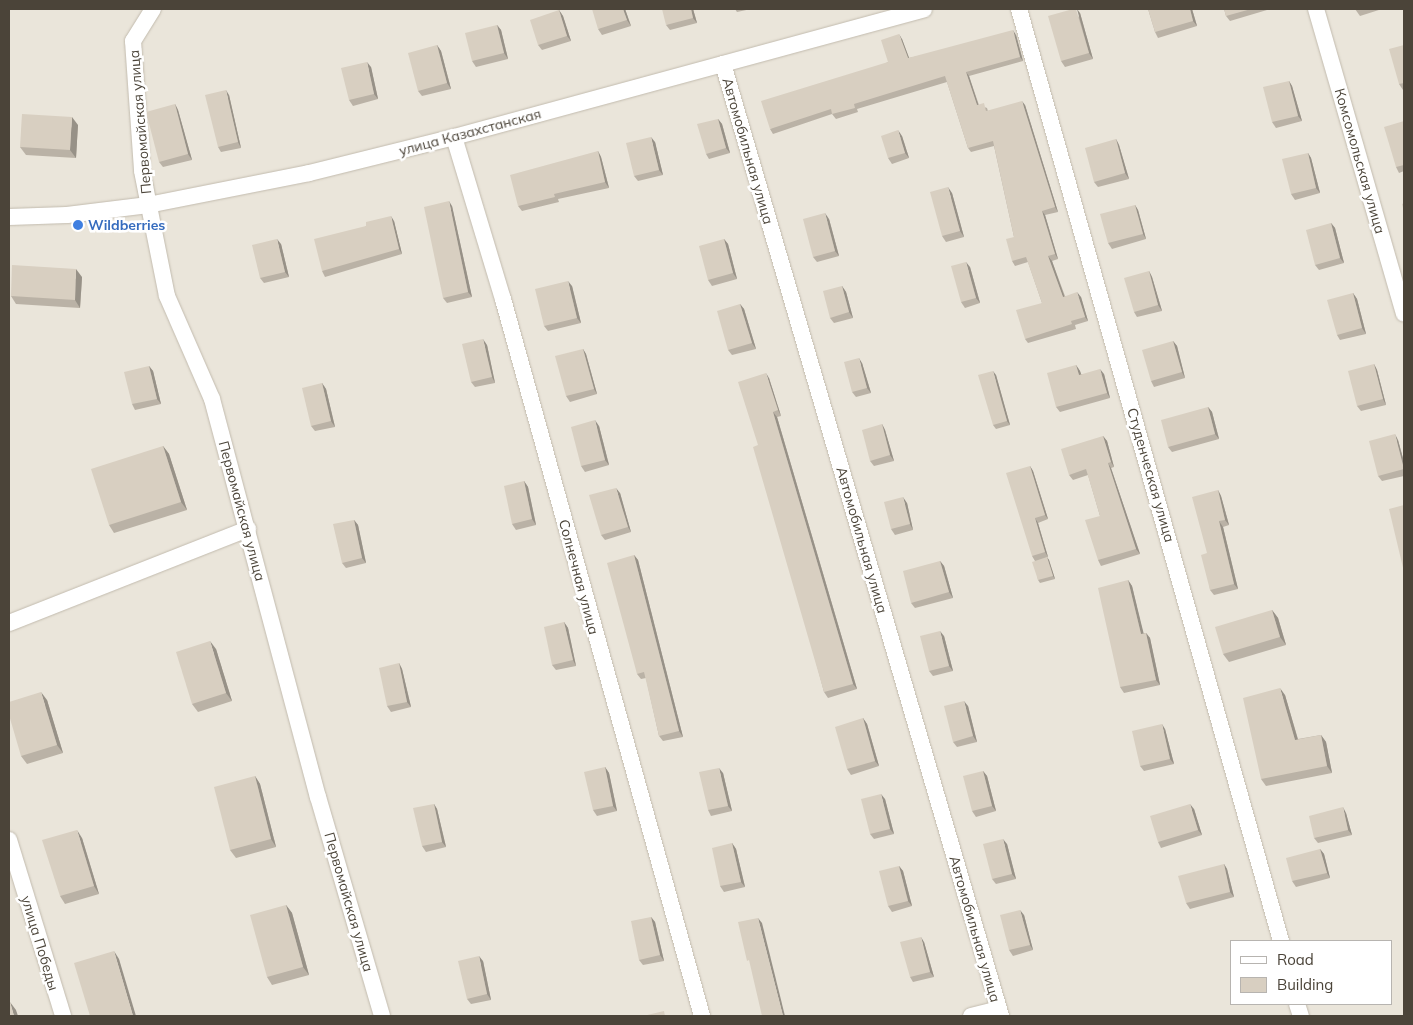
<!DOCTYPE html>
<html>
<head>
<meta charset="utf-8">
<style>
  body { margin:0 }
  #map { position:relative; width:1413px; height:1025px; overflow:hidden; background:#f6f3ec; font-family:Mulish,sans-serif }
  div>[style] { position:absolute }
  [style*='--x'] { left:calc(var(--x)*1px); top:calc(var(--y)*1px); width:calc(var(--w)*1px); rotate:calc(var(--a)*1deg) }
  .residential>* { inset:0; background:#eae5da }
  .roads { filter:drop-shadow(0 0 1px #c2bbae) drop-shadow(0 0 1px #c2bbae) }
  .street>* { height:16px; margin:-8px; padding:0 8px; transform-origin:8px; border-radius:8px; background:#fff }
  .wall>* { inset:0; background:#bab2a6 }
  .shaded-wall>* { inset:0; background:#979187 }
  .building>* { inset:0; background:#d8cfc1 }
  .dots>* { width:14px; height:14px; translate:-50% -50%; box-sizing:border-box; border:2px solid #fff; border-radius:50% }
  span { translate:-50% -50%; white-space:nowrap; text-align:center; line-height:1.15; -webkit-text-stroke:5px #fff; paint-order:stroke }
  .street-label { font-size:14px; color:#4b4439 }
  .shop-label { font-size:14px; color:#366cbe; font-weight:700 }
  .left { translate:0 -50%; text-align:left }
  .frame { position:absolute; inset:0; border:10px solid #4b4439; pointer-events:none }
  .legend { position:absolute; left:1230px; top:940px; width:162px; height:65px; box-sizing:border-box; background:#fff; border:1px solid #b7b4b0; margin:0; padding:6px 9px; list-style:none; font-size:15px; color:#4b4439 }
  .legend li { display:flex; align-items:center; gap:10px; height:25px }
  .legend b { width:25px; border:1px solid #b7b4b0 }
</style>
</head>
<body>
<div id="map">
  <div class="residential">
    <i style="clip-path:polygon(evenodd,9px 9px,1404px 9px,1404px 1016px,9px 1016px,9px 9px,1232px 941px,1392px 941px,1392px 1004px,1232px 1004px,1232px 941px)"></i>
  </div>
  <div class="roads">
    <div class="street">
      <i style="--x:153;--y:9;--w:38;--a:122"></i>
      <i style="--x:133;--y:41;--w:130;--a:86"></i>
      <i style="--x:142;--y:171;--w:127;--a:78.7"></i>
      <i style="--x:167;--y:296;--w:112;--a:66.4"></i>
      <i style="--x:212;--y:399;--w:412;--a:75.1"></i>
      <i style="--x:318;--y:797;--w:228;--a:73.7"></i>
      <i style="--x:1019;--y:9;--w:968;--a:74.3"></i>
      <i style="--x:1316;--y:9;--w:317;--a:73.9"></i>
      <i style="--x:723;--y:64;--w:992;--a:73.72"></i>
      <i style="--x:454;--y:137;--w:169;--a:73.2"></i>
      <i style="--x:503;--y:299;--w:744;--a:74.49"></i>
      <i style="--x:9;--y:217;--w:58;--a:-2"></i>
      <i style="--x:67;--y:215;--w:82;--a:-7"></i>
      <i style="--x:148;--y:205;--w:164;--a:-11.2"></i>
      <i style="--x:309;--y:173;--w:149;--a:-13.9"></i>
      <i style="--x:454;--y:137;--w:487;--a:-15.2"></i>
      <i style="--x:9;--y:623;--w:257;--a:-21.5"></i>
      <i style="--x:9;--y:840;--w:184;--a:72.9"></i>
      <i style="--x:1297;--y:1004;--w:13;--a:72"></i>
      <i style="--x:971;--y:1016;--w:29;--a:-14"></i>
    </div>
  </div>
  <div class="wall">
    <i style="clip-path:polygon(625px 9px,631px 26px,602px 35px,598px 29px)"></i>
    <i style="clip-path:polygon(693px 9px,697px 23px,670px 30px,666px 25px)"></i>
    <i style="clip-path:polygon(735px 9px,751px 9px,737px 12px)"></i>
    <i style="clip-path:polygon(1148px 9px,1192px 9px,1197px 26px,1158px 38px,1155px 32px)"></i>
    <i style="clip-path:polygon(1224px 9px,1267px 9px,1267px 10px,1230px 21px,1226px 16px)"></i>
    <i style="clip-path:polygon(1355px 9px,1382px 9px,1360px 16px)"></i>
    <i style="clip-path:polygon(559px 10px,563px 16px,571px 41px,542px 50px,538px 45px)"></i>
    <i style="clip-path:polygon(1080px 13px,1093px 59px,1065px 67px,1061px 61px)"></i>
    <i style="clip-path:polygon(497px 25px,501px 30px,508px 59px,476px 67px,472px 61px)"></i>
    <i style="clip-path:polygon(1016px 35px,1023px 61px,969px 76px,979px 105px,987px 108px,988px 111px,1025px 105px,1058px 212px,1045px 215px,1058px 259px,1052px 261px,1065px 296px,1081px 297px,1088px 321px,1075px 325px,1076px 329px,1028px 343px,1025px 339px,1042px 303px,1028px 262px,1015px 266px,1012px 261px,1014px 237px,994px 146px,971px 152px,968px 148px,947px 82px,857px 109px,858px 112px,836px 119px,832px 114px,773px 134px,770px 129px,888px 62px,902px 39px,909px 58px)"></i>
    <i style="clip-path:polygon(437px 45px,441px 51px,451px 89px,422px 96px,418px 91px)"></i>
    <i style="clip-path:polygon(1404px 45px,1404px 89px,1403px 90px,1399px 84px)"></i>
    <i style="clip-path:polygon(371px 67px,378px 99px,353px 106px,349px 100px)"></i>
    <i style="clip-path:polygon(1289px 81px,1292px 86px,1302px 121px,1276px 128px,1272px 122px)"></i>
    <i style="clip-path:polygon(229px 95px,241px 148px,221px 152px,218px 147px)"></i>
    <i style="clip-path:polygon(175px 104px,178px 110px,192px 160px,163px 167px,159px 162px)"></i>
    <i style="clip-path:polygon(718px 119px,722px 124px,730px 153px,709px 159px,706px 154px)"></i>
    <i style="clip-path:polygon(1404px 121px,1404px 171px,1399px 173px,1396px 167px)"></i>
    <i style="clip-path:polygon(78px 125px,76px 158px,26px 155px,20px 147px)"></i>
    <i style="clip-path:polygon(902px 136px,909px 158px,892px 164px,888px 158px)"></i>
    <i style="clip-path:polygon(1116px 139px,1119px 145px,1129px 179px,1098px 187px,1094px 182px)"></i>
    <i style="clip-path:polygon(655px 142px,663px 175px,638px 181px,634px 176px)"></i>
    <i style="clip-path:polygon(598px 151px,601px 157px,609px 188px,558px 199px,559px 202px,522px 211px,518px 206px)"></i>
    <i style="clip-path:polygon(1308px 153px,1311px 158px,1320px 193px,1295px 200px,1291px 194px)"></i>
    <i style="clip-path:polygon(952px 193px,964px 237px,946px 242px,942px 236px)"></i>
    <i style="clip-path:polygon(1135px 205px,1138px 210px,1146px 239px,1112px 249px,1108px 243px)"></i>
    <i style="clip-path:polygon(452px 206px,472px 297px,447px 303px,443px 298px)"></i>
    <i style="clip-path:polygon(829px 219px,839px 256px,817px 262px,813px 257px)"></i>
    <i style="clip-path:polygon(394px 221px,402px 254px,325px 277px,322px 271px,366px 226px)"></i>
    <i style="clip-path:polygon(1331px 223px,1335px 228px,1344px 263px,1319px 270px,1315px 265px)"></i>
    <i style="clip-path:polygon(724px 239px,728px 244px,737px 279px,712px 286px,708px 280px)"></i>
    <i style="clip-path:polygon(281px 244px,289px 277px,264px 283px,260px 278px)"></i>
    <i style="clip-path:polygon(970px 267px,980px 303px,965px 308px,961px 302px)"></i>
    <i style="clip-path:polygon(1149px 271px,1152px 277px,1162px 311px,1137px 317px,1134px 312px)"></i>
    <i style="clip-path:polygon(82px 277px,80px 308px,16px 304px,11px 296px)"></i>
    <i style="clip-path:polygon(572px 286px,581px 323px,548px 331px,544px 326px)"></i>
    <i style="clip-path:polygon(842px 286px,846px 292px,853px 318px,834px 323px,830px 318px)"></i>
    <i style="clip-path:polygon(1353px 293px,1357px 299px,1366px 334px,1340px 340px,1337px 335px)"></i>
    <i style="clip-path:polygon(740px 304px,744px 309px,756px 349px,732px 355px,728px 350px)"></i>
    <i style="clip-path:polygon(1173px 341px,1177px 346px,1185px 378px,1154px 387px,1151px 381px)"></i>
    <i style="clip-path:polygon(487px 345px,495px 383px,475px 387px,471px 382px)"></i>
    <i style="clip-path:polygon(583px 349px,586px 354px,597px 394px,570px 402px,566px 396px)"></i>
    <i style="clip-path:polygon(862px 363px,871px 393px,856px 397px,852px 392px)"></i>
    <i style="clip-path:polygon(1374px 364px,1377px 370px,1386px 405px,1361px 411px,1357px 406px)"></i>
    <i style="clip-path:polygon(1076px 365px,1080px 371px,1081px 374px,1104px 374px,1110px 398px,1060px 412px,1056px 407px)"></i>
    <i style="clip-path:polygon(149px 366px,153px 371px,161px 404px,135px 410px,132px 404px)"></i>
    <i style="clip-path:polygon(996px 375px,1010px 425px,996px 429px,993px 425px)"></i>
    <i style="clip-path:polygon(769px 378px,781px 416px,777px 417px,857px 689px,828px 698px,824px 692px,758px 445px)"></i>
    <i style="clip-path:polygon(322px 383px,326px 389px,335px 427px,315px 431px,311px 426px)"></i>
    <i style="clip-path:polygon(1208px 407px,1212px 412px,1219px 439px,1172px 452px,1168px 447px)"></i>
    <i style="clip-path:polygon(882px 424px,885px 430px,894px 461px,874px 466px,870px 461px)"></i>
    <i style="clip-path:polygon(599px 426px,609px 465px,585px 472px,581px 466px)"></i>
    <i style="clip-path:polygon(1103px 436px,1107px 441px,1114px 467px,1111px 468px,1140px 554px,1101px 566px,1098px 560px,1100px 516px,1088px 475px,1073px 480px,1069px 475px)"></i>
    <i style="clip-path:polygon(1398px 440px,1404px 462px,1404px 476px,1382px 481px,1378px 476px)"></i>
    <i style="clip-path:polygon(163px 446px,169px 454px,187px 510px,114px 533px,109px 525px)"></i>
    <i style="clip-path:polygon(1030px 466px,1033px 471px,1048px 519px,1038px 523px,1048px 557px,1047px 557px,1049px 560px,1055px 579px,1040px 583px,1038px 580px,1035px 561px,1032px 556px)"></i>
    <i style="clip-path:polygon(524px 481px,528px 487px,536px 525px,516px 530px,512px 524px)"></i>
    <i style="clip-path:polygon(1218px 490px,1221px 496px,1229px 525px,1223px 527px,1238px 589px,1214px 595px,1210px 590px,1207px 553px)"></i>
    <i style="clip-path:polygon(620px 493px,631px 532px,605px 540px,601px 535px)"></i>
    <i style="clip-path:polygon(907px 503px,913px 530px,895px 535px,891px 529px)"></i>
    <i style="clip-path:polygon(354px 520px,358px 525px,366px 563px,346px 568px,342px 563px)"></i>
    <i style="clip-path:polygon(634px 555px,638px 560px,683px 737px,663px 741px,659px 736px,646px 678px,641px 679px,637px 674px)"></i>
    <i style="clip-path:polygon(940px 561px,944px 566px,953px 598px,915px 608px,911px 603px)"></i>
    <i style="clip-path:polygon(1128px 580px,1132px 586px,1143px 633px,1146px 633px,1150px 638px,1160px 685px,1124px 693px,1120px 687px)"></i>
    <i style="clip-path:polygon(1272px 610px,1278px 618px,1286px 645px,1229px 662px,1223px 654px)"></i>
    <i style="clip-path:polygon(564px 622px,568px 628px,576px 666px,556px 670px,552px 665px)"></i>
    <i style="clip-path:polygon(944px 636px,953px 671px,933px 676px,929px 671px)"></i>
    <i style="clip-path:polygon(216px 649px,232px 701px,198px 712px,192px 704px)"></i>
    <i style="clip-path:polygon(399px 663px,402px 669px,411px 707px,391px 712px,387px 706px)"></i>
    <i style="clip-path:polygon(1285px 695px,1298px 739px,1321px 735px,1326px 742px,1332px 773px,1266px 786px,1261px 779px)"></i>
    <i style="clip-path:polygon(47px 700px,63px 753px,27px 764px,21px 756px)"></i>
    <i style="clip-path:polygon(968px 706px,977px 742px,957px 747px,953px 742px)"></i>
    <i style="clip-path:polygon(863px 718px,867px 724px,879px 766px,851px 775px,847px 769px)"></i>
    <i style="clip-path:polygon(1165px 729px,1174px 764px,1144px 771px,1140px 766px)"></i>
    <i style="clip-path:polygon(605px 767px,609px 773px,617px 811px,597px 816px,593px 810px)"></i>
    <i style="clip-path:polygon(983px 771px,987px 776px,996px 811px,976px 817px,972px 811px)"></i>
    <i style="clip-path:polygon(723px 773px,732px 811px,711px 816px,708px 810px)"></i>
    <i style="clip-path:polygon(255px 776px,260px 784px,276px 847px,236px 858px,230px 850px)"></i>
    <i style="clip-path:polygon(885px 799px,894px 834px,874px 839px,870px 834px)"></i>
    <i style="clip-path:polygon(434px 804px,437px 809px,446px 847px,426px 852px,422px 846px)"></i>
    <i style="clip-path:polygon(1194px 809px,1202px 835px,1161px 848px,1158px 842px)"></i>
    <i style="clip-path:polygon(1346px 813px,1352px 835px,1318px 843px,1314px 838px)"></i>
    <i style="clip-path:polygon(82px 838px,99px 894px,65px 904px,60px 896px)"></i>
    <i style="clip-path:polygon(732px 843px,736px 849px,745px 887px,724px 892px,720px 886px)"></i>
    <i style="clip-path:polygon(1007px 844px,1016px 879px,996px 884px,992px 879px)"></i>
    <i style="clip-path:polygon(1320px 849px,1324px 854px,1330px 878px,1296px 887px,1292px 881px)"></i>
    <i style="clip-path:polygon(1224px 864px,1227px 869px,1234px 897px,1190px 909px,1186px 903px)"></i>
    <i style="clip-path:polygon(899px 866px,903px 871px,912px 906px,892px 912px,888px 906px)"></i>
    <i style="clip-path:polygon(286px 905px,292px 913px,309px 975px,272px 985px,267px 977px)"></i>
    <i style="clip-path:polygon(1024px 915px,1033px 950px,1013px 956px,1009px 950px)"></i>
    <i style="clip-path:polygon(651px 917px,655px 922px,664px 961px,643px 965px,639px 960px)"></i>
    <i style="clip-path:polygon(924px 942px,934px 977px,913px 982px,910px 977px)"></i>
    <i style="clip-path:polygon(483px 961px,491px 1000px,471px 1004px,467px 999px)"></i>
  </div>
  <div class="shaded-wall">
    <i style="clip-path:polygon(623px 9px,625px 9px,631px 26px,627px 20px)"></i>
    <i style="clip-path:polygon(691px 9px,693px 9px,697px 23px,693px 18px)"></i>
    <i style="clip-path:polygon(1077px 9px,1080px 13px,1093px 59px,1089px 53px)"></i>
    <i style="clip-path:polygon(1190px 9px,1192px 9px,1197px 26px,1193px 21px)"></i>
    <i style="clip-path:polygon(559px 10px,563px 16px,571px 41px,567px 36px)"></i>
    <i style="clip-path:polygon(497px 25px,501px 30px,508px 59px,504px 53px)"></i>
    <i style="clip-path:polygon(1013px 30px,1016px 35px,1023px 61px,1020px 57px)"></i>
    <i style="clip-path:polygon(899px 34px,902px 39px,911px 63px,908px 58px)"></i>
    <i style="clip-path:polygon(437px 45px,441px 51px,451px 89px,447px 83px)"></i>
    <i style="clip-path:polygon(367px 62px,371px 67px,378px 99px,374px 94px)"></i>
    <i style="clip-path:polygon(966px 72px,969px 76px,980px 110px,977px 105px)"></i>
    <i style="clip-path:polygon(1289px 81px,1292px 86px,1302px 121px,1298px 116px)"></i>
    <i style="clip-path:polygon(226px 90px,229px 95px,241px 148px,238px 142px)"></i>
    <i style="clip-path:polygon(1022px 101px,1025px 105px,1058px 212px,1055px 207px)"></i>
    <i style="clip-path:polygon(175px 104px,178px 110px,192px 160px,188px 154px)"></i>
    <i style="clip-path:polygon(72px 117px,78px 125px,76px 158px,70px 150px)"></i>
    <i style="clip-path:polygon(718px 119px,722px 124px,730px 153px,726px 148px)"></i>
    <i style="clip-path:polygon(898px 130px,902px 136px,909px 158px,905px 153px)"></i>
    <i style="clip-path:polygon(651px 137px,655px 142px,663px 175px,659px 170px)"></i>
    <i style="clip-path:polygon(1116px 139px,1119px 145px,1129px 179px,1125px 173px)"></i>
    <i style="clip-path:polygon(598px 151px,601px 157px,609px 188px,605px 182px)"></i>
    <i style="clip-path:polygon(1308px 153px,1311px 158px,1320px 193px,1316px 188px)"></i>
    <i style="clip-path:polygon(948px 187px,952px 193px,964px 237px,960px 231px)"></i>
    <i style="clip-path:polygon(449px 201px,452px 206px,472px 297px,468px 292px)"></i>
    <i style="clip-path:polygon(1135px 205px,1138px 210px,1146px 239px,1143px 234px)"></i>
    <i style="clip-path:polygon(1042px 211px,1045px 215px,1058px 259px,1055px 254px)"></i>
    <i style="clip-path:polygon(825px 213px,829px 219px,839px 256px,835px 251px)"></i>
    <i style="clip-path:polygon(391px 216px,394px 221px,402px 254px,399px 249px)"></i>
    <i style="clip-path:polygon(1331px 223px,1335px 228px,1344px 263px,1340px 258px)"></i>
    <i style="clip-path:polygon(277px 239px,281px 244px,289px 277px,285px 272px)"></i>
    <i style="clip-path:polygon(724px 239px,728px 244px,737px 279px,733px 273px)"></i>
    <i style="clip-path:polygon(1048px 256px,1052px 261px,1066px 301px,1063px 297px)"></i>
    <i style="clip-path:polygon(966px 262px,970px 267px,980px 303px,976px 298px)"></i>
    <i style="clip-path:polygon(76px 269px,82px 277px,80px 308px,75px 300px)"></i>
    <i style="clip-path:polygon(1149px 271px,1152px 277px,1162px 311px,1158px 305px)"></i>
    <i style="clip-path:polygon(568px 281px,572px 286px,581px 323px,577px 318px)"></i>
    <i style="clip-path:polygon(842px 286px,846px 292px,853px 318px,849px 312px)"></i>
    <i style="clip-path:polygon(1077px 292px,1081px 297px,1088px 321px,1085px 317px)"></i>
    <i style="clip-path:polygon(1353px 293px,1357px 299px,1366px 334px,1362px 328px)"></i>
    <i style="clip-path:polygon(740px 304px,744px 309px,756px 349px,752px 343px)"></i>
    <i style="clip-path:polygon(483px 339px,487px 345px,495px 383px,492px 377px)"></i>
    <i style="clip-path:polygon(1173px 341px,1177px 346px,1185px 378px,1182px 372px)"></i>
    <i style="clip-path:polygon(583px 349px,586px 354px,597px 394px,594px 389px)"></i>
    <i style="clip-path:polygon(859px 358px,862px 363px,871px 393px,867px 388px)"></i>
    <i style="clip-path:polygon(1374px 364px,1377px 370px,1386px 405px,1383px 399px)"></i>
    <i style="clip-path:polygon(1076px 365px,1080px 371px,1083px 380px,1079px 375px)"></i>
    <i style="clip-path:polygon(149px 366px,153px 371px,161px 404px,157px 399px)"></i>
    <i style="clip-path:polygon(1100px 369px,1104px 374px,1110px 398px,1107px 393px)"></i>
    <i style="clip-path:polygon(993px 371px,996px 375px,1010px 425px,1007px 421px)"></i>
    <i style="clip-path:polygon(766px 373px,769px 378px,781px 416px,778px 410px)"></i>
    <i style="clip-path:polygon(322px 383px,326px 389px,335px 427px,331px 421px)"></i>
    <i style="clip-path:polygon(1208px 407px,1212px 412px,1219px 439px,1215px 434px)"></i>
    <i style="clip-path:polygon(773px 412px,777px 417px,857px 689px,853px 684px)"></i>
    <i style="clip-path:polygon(595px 420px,599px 426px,609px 465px,605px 460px)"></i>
    <i style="clip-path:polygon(882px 424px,885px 430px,894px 461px,890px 455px)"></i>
    <i style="clip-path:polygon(1395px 434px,1398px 440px,1404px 462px,1404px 470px)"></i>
    <i style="clip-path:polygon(1103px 436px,1107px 441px,1114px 467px,1111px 462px)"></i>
    <i style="clip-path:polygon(163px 446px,169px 454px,187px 510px,181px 502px)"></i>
    <i style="clip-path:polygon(1108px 463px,1111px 468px,1140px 554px,1136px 549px)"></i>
    <i style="clip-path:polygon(1030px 466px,1033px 471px,1048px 519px,1045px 515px)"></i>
    <i style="clip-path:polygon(524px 481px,528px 487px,536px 525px,532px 519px)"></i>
    <i style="clip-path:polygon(616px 488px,620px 493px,631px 532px,628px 527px)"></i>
    <i style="clip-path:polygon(1218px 490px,1221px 496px,1229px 525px,1225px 520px)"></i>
    <i style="clip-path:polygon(903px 497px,907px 503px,913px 530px,910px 524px)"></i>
    <i style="clip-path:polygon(1035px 518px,1038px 523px,1048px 557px,1045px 552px)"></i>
    <i style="clip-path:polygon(354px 520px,358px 525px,366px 563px,362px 558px)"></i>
    <i style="clip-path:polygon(1219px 521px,1223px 527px,1238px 589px,1234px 584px)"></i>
    <i style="clip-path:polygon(634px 555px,638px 560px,683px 737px,679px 731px)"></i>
    <i style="clip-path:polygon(1047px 557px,1049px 560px,1055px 579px,1053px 576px)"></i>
    <i style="clip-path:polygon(940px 561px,944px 566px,953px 598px,949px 592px)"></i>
    <i style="clip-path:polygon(1128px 580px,1132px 586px,1145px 639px,1141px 634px)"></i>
    <i style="clip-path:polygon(1272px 610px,1278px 618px,1286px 645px,1280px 637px)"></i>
    <i style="clip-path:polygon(564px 622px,568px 628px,576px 666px,573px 660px)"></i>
    <i style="clip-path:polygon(940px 631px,944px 636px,953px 671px,949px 666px)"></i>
    <i style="clip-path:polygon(1146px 633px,1150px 638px,1160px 685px,1156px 680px)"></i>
    <i style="clip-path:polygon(210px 641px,216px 649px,232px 701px,226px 693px)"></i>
    <i style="clip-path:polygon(399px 663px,402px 669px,411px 707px,407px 702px)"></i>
    <i style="clip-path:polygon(1280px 688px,1285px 695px,1300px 747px,1295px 740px)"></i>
    <i style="clip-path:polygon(41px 692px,47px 700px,63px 753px,57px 745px)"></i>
    <i style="clip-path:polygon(964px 701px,968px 706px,977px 742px,973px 736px)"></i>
    <i style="clip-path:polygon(863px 718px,867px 724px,879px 766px,875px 761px)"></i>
    <i style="clip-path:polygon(1162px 724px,1165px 729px,1174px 764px,1170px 759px)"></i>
    <i style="clip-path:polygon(1321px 735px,1326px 742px,1332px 773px,1327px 766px)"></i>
    <i style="clip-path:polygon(605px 767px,609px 773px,617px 811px,613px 806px)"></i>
    <i style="clip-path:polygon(719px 768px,723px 773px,732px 811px,728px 806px)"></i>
    <i style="clip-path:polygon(983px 771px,987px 776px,996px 811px,992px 806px)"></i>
    <i style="clip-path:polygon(255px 776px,260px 784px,276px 847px,271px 839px)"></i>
    <i style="clip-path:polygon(881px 794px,885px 799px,894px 834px,890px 829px)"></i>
    <i style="clip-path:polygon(434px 804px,437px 809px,446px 847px,442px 842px)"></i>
    <i style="clip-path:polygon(1190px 804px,1194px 809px,1202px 835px,1198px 830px)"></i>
    <i style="clip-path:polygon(1343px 807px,1346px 813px,1352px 835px,1348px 830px)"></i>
    <i style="clip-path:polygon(77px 830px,82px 838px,99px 894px,94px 886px)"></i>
    <i style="clip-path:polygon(1003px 839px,1007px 844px,1016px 879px,1012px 874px)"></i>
    <i style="clip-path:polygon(732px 843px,736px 849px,745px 887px,741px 882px)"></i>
    <i style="clip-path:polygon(1320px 849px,1324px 854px,1330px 878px,1327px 873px)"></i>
    <i style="clip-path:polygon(1224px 864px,1227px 869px,1234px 897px,1230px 892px)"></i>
    <i style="clip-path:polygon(899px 866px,903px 871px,912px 906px,908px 901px)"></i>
    <i style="clip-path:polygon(286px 905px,292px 913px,309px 975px,303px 967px)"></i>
    <i style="clip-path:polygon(1020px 910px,1024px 915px,1033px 950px,1030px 945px)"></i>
    <i style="clip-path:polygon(651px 917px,655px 922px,664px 961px,660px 955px)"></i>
    <i style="clip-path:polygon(758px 918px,762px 923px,785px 1016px,783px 1016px)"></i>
    <i style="clip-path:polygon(921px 937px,924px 942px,934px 977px,930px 972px)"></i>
    <i style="clip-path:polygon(114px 951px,119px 959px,136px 1016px,133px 1016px)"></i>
    <i style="clip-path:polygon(479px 956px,483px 961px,491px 1000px,487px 994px)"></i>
    <i style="clip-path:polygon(10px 1002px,16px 1010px,18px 1016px,14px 1016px)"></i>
  </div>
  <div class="building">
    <i style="clip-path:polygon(592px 9px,623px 9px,627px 20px,598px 29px)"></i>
    <i style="clip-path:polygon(662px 9px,691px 9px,693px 18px,666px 25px)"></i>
    <i style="clip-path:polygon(1073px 9px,1076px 9px,1089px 53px,1061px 61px,1048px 16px)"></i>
    <i style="clip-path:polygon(1148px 9px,1190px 9px,1193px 21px,1155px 32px)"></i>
    <i style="clip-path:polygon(1224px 9px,1251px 9px,1226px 16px)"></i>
    <i style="clip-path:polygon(559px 10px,567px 36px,538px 45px,530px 20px)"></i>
    <i style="clip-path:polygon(497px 25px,504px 53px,472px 61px,465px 33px)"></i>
    <i style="clip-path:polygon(1013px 30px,1020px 57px,966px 72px,977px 105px,984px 103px,986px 111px,1022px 101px,1055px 207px,1042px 211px,1055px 254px,1048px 256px,1063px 297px,1077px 292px,1085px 317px,1071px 321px,1072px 324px,1025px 339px,1016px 310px,1042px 303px,1026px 257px,1012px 261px,1006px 239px,1014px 237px,993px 141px,968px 148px,945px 76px,854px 104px,855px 108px,832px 114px,831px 109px,770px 129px,761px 101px,888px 62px,881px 40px,899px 34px,908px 58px)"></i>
    <i style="clip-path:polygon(437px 45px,447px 83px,418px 91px,408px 53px)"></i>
    <i style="clip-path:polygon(1404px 45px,1404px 83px,1399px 84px,1389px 49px)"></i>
    <i style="clip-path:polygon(367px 62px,374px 94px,349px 100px,341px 68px)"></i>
    <i style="clip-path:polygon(1289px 81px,1298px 116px,1272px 122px,1263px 87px)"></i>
    <i style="clip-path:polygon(226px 90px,238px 142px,218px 147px,205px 95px)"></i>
    <i style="clip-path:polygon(175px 104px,188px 154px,159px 162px,146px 112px)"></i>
    <i style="clip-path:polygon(22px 114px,72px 117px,70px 150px,20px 147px)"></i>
    <i style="clip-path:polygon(718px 119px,726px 148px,706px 154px,697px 124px)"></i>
    <i style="clip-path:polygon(1404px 121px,1404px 165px,1396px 167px,1384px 127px)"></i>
    <i style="clip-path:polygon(898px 130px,905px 153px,888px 158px,881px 136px)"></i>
    <i style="clip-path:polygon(651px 137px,659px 170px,634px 176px,626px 143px)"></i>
    <i style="clip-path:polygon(1116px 139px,1125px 173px,1094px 182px,1085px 148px)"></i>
    <i style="clip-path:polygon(598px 151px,605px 182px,554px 194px,555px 197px,518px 206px,510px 175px)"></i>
    <i style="clip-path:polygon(1308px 153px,1316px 188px,1291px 194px,1282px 159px)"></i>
    <i style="clip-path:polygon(948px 187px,960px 231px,942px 236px,930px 192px)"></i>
    <i style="clip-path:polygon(449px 201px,468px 292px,443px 298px,424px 207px)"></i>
    <i style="clip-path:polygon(1404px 203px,1404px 212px,1402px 204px)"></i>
    <i style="clip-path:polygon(1135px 205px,1143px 234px,1108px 243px,1100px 214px)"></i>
    <i style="clip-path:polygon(825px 213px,835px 251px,813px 257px,803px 219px)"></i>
    <i style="clip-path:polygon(391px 216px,399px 249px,322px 271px,314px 239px,366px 226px,366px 222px)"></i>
    <i style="clip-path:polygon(1331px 223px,1340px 258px,1315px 265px,1306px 230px)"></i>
    <i style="clip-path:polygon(277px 239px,285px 272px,260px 278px,252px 245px)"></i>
    <i style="clip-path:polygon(724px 239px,733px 273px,708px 280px,699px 246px)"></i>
    <i style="clip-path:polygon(966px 262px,976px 298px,961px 302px,951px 266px)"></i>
    <i style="clip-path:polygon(12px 265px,76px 269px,75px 300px,11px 296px)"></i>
    <i style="clip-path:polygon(1149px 271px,1158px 305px,1134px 312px,1124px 278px)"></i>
    <i style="clip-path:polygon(568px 281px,577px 318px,544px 326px,535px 289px)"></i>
    <i style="clip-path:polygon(842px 286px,849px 312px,830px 318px,823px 291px)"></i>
    <i style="clip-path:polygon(1353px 293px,1362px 328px,1337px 335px,1327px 300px)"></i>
    <i style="clip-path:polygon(740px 304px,752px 343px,728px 350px,717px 311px)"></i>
    <i style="clip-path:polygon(483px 339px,492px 377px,471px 382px,462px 344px)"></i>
    <i style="clip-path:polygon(1173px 341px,1182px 372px,1151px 381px,1142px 350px)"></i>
    <i style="clip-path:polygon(583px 349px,594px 389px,566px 396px,555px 356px)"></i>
    <i style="clip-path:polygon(859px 358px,867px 388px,852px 392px,844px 362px)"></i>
    <i style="clip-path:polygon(1374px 364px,1383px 399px,1357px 406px,1348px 371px)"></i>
    <i style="clip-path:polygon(1076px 365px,1079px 375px,1100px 369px,1107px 393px,1056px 407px,1047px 373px)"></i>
    <i style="clip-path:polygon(149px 366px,157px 399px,132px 404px,124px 372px)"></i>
    <i style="clip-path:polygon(993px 371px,1007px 421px,993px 425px,978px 375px)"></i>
    <i style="clip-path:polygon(766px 373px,778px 410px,773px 412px,853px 684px,824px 692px,753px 447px,758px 445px,738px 382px)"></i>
    <i style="clip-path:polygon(322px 383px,331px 421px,311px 426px,302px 388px)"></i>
    <i style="clip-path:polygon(1208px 407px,1215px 434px,1168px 447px,1161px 420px)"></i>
    <i style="clip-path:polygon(595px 420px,605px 460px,581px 466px,571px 427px)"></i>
    <i style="clip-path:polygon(882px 424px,890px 455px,870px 461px,862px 430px)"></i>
    <i style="clip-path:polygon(1395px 434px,1404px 469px,1378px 476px,1369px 441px)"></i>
    <i style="clip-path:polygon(1103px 436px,1111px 462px,1108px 463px,1136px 549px,1098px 560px,1085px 520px,1100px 516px,1086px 469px,1069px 475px,1061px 449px)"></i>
    <i style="clip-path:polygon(163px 446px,181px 502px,109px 525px,91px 469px)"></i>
    <i style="clip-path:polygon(1030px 466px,1045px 515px,1035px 518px,1045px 552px,1032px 556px,1006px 473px)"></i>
    <i style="clip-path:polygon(524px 481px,532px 519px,512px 524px,504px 486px)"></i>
    <i style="clip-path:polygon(616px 488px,628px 527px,601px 535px,589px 495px)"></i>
    <i style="clip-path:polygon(1218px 490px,1225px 520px,1219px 521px,1234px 584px,1210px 590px,1201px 555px,1207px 553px,1192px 497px)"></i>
    <i style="clip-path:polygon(903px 497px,910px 524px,891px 529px,884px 502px)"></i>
    <i style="clip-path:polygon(1404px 505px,1404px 572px,1389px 509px)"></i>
    <i style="clip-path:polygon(354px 520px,362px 558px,342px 563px,333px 524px)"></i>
    <i style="clip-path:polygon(634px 555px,679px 731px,659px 736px,644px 672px,637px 674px,607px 563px)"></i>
    <i style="clip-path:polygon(1047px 557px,1053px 576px,1038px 580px,1032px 562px)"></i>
    <i style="clip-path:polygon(940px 561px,949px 592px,911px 603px,903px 571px)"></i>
    <i style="clip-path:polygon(1128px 580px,1141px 634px,1146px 633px,1156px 680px,1120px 687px,1098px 588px)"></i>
    <i style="clip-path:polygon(1272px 610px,1280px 637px,1223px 654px,1215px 627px)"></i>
    <i style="clip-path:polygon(564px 622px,573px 660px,552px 665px,544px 627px)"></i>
    <i style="clip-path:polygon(940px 631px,949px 666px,929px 671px,920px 636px)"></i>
    <i style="clip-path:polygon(210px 641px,226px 693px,192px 704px,176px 652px)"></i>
    <i style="clip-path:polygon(399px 663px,407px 702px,387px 706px,379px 668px)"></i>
    <i style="clip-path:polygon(1280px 688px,1295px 740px,1321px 735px,1327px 766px,1261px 779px,1243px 698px)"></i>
    <i style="clip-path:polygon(41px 692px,57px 745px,21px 756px,9px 715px,9px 702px)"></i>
    <i style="clip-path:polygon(964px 701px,973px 736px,953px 742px,944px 706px)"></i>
    <i style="clip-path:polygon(863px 718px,875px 761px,847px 769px,835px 727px)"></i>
    <i style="clip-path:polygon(1162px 724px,1170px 759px,1140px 766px,1132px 731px)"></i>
    <i style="clip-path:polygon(605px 767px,613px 806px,593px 810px,584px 772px)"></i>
    <i style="clip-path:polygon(719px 768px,728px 806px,708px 810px,699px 772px)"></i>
    <i style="clip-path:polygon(983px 771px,992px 806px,972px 811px,963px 776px)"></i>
    <i style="clip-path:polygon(255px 776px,271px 839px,230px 850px,214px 787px)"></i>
    <i style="clip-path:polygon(881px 794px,890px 829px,870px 834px,861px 799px)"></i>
    <i style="clip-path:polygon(434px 804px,442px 842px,422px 846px,413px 808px)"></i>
    <i style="clip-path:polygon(1190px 804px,1198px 830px,1158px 842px,1150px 816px)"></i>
    <i style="clip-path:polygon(1343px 807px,1348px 830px,1314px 838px,1309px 816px)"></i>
    <i style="clip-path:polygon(77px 830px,94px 886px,60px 896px,42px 840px)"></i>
    <i style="clip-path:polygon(1003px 839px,1012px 874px,992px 879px,983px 844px)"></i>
    <i style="clip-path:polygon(732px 843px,741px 882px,720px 886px,712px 848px)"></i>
    <i style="clip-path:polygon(1320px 849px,1327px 873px,1292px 881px,1286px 858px)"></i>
    <i style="clip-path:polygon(1224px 864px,1230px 892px,1186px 903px,1178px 876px)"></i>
    <i style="clip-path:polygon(899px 866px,908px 901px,888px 906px,879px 871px)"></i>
    <i style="clip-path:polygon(286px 905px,303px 967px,267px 977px,250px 915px)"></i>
    <i style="clip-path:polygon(1020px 910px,1030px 945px,1009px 950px,1000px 915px)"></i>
    <i style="clip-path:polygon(651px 917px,660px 955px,639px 960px,631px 921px)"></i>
    <i style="clip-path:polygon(758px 918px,783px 1016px,762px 1016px,749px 960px,747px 961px,738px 922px)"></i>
    <i style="clip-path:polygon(921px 937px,930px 972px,910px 977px,900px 942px)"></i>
    <i style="clip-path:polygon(114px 951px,133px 1016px,90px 1016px,74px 963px)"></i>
    <i style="clip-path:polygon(479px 956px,487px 994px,467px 999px,458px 961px)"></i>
    <i style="clip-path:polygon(9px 1002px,10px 1002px,14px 1016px,9px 1016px)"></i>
    <i style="clip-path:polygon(664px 1011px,665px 1016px,643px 1016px)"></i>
  </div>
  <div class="dots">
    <i style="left:78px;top:225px;background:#3f7fe0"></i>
  </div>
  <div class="street-label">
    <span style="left:140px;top:122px;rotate:-95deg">Первомайская улица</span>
    <span style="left:470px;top:132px;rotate:-15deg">улица Казахстанская</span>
    <span style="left:748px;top:151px;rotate:74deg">Автомобильная улица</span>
    <span style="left:1360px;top:161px;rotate:74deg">Комсомольская улица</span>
    <span style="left:1151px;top:475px;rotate:74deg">Студенческая улица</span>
    <span style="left:242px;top:511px;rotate:75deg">Первомайская улица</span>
    <span style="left:862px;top:540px;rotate:74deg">Автомобильная улица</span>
    <span style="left:579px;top:577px;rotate:75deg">Солнечная улица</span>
    <span style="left:349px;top:902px;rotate:74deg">Первомайская улица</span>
    <span style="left:975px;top:929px;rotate:74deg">Автомобильная улица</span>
    <span style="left:40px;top:943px;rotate:73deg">улица Победы</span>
  </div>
  <div class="shop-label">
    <span class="left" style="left:88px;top:225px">Wildberries</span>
  </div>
  <div class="frame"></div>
  <ul class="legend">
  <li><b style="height:6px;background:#fff"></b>Road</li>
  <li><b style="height:14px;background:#d8cfc1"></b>Building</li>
  </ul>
</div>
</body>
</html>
